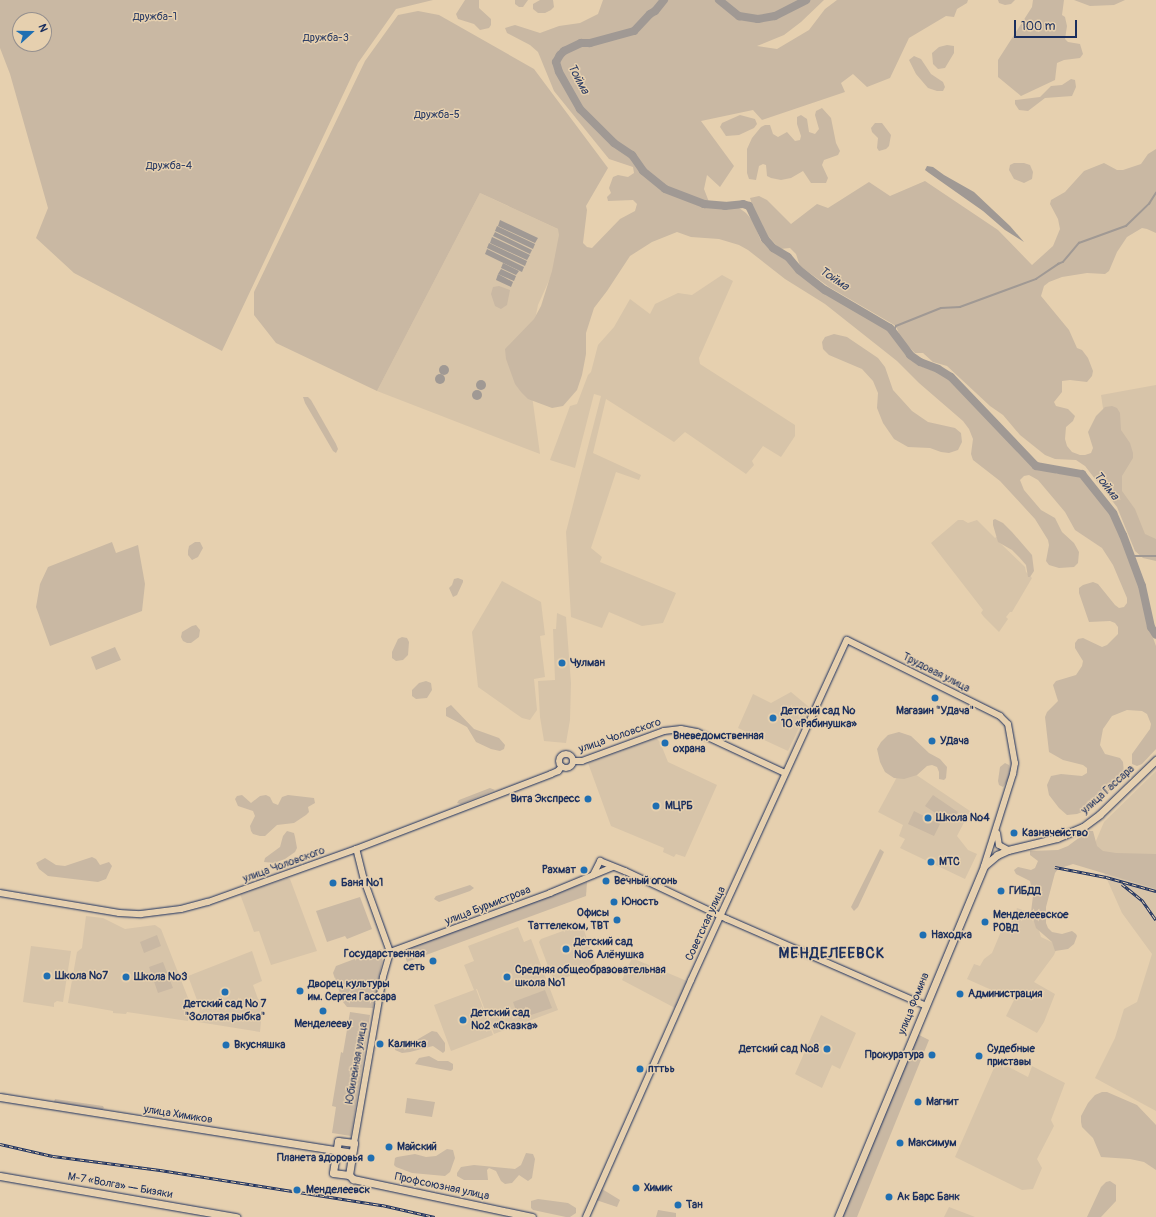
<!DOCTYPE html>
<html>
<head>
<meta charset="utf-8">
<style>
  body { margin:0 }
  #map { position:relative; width:1156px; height:1217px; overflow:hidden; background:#e6d0af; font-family:Pangolin,sans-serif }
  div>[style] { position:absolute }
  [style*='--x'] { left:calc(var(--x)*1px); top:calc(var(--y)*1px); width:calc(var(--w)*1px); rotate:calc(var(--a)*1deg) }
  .built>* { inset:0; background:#d7c4a9 }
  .green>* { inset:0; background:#c9b8a3 }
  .water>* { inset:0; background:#a09994 }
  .round { border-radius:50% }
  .stream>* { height:1.5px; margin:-0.75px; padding:0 0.75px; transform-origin:0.75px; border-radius:0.75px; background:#a09994 }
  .river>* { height:8px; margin:-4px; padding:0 4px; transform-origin:4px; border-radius:4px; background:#a09994 }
  .roads { filter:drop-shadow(0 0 1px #1b2f5e) drop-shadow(0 0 1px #1b2f5e) }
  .tertiary>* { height:6px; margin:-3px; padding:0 3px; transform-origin:3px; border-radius:3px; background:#e6d0af }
  .tertiary>.ring { margin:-3px; padding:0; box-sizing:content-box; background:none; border:6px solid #e6d0af; border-radius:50% }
  .secondary>* { height:7px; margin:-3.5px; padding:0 3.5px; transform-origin:3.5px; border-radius:3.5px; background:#e6d0af }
  .rail>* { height:3px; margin-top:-1.5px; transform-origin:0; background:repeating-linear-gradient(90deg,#e6d0af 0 4.5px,#1b2f5e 0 9px); box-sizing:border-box; border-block:1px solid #1b2f5e }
  .dots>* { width:11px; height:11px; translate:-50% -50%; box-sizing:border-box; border:2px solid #e6d0af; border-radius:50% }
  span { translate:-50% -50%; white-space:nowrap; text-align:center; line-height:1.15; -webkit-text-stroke:3px #e6d0af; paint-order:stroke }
  .park-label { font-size:11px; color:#2c3d65 }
  .poi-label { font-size:11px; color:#1b2f5e; font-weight:700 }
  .left { translate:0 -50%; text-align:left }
  .right { translate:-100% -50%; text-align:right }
  .street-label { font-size:11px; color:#1b2f5e }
  .water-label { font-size:12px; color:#2f3f66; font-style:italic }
  .district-label { font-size:15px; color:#1b2f5e; font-weight:700; letter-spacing:1px }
  .north { position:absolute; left:12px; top:12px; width:40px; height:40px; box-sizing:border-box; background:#e6d0af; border:1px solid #95908f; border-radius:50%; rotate:69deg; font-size:11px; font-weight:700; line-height:16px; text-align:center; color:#1b2f5e }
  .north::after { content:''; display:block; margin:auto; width:14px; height:18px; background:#1f6fb2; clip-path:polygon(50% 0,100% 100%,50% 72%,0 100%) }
  .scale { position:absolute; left:1014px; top:20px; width:63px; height:18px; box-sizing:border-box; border:2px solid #1b2f5e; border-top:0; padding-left:5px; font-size:12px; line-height:14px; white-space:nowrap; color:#1b2f5e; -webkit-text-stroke:3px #e6d0af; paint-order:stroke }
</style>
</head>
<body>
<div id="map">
  <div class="built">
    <i style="clip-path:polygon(480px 193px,562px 231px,569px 236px,538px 305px,527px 359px,540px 454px,377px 391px)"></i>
    <i style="clip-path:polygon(722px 275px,733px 281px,699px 358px,700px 364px,795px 425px,795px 436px,781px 457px,763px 446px,752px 461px,754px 465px,746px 474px,685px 432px,674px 442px,606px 399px,593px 453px,641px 475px,639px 480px,616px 472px,591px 548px,602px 557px,600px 562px,676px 593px,663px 623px,642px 626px,609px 612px,602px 628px,571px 617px,566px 532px,601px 396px,594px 394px,575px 468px,550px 460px,570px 406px,577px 404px,588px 375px,591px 372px,598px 345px,614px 327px,630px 299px,650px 314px,655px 304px,678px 293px,692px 295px)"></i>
    <i style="clip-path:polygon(1156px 385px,1156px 552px,1116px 494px,1101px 395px)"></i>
    <i style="clip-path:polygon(958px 520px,963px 520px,968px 523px,977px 520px,995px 538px,999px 535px,1001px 538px,998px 541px,1025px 567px,1026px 572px,1032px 578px,1012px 612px,1010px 612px,1006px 617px,1008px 619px,999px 632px,984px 617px,981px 613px,983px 610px,931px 543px)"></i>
    <i style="clip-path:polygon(502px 581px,541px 602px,545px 635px,540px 636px,545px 677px,534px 679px,537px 710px,530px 720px,522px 718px,478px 687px,472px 632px)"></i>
    <i style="clip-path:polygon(557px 613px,566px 617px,571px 683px,570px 720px,566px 743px,544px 741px,540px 717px,538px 681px,555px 680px,553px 629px,556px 629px)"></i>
    <i style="clip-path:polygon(791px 692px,809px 707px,788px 751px,738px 728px,753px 694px,771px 703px)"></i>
    <i style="clip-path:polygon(656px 738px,660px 742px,668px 762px,717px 785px,685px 857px,676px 854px,674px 857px,663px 852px,664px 848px,611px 826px,588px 763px)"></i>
    <i style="clip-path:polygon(903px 766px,970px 811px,957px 836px,968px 850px,977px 854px,965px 879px,900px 848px,905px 839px,899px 836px,903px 825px,878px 812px)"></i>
    <i style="clip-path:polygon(1156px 771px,1156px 1111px,1095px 1078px,1115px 1038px,1124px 1009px,1137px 1002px,1152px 954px,1122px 913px,1093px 848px,1104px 822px)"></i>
    <i style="clip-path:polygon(288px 878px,290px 879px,317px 951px,271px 965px,259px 931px,254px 932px,240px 894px)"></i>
    <i style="clip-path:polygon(1017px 908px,1034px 914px,1041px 937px,1058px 945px,1054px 955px,1034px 982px,1055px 994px,1044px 1022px,1037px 1033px,1006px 1016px,1014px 1000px,967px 979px,974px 964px,980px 966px,984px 959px,992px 953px,1005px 922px,1010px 924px)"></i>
    <i style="clip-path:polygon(86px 916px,103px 918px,125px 929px,155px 925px,161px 929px,190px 1003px,188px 1021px,127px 1012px,126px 1014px,113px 1013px,113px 1011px,68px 1003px,77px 952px,82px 948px)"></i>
    <i style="clip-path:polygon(582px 924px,596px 966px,554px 982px,539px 942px,541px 939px)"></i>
    <i style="clip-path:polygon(518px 927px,524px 942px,531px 939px,558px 1010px,494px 1034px,477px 989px,476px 989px,493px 1035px,451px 1051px,434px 1005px,474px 990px,464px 965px,474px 961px,468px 946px)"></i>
    <i style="clip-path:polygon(31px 946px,71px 951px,63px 1002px,57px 1001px,54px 1003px,54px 1007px,23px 1002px)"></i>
    <i style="clip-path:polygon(252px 951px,262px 981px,253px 985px,258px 999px,263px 1001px,260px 1032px,198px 1022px,200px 1008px,188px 976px)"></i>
    <i style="clip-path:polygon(632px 958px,687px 981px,675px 1008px,622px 980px)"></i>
    <i style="clip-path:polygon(821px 1015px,856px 1033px,840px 1069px,832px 1065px,822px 1088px,795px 1074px)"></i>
    <i style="clip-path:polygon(997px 1061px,1028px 1077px,1032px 1066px,1065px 1083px,1051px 1120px,1054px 1126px,1037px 1159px,1042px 1168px,1033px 1189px,1022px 1190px,955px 1157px)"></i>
    <i style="clip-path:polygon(949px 1207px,975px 1217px,944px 1217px)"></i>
  </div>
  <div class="green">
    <i style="clip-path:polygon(evenodd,0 0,433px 0,396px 9px,358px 63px,222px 351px,74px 273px,36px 238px,48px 208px,10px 74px,0 48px,0 0,20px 20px,44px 20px,44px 44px,20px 44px,20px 20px)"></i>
    <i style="clip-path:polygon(465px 0,479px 0,479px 8px,491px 19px,491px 25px,489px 28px,480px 30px,474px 24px,458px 19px,456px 14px)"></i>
    <i style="clip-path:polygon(515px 0,528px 0,523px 7px,519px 7px,515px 4px)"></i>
    <i style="clip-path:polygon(540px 0,553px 0,554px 7px,551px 10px,545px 13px,538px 13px,533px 9px,533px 4px)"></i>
    <i style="clip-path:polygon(603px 0,824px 0,801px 22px,784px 35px,757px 46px,777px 49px,809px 30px,825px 9px,837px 0,968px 0,967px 3px,957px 9px,954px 17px,946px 16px,909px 38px,890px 78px,867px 87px,853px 74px,841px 83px,845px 92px,762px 120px,753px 110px,701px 121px,734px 166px,720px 187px,707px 175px,704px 189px,709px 202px,735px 205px,746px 213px,753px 221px,761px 241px,769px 249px,887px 328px,905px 354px,917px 365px,951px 377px,977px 400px,1027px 455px,1057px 474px,1073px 474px,1082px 479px,1109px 512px,1138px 577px,1144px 598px,1145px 616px,1156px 646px,1156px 749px,1142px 764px,1137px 766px,1132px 764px,1132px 754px,1150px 729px,1151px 724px,1147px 714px,1142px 711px,1127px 710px,1112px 716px,1103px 729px,1100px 745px,1105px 754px,1120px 758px,1123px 762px,1124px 773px,1119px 782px,1087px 810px,1077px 814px,1067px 815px,1059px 808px,1049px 795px,1047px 785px,1051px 776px,1061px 774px,1082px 776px,1087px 773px,1087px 768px,1083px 765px,1063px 760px,1049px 752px,1045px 717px,1047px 712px,1058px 701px,1053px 685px,1056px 681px,1076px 675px,1082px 666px,1083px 661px,1075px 648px,1075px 643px,1078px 639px,1083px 638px,1102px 647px,1107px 645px,1118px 634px,1118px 627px,1115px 623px,1110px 621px,1089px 622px,1079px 593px,1079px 588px,1083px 585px,1093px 582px,1098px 584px,1115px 605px,1119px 608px,1124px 607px,1127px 603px,1127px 598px,1113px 565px,1102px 548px,1075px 530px,1065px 512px,1038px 480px,1029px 475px,1024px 476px,1020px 480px,1024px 490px,1041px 510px,1055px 518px,1062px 532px,1074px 543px,1079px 552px,1078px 563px,1074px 567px,1059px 568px,1049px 565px,1046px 561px,1049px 545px,1048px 540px,1035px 519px,1000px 481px,973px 460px,971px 454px,973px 439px,969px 429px,963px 421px,919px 383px,897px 361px,825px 304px,785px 279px,748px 250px,739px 245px,719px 239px,691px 237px,677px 232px,652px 242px,630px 256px,607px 291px,594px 308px,586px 333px,586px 354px,582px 375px,577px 390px,563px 406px,552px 408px,528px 399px,521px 392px,515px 384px,506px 359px,505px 349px,534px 319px,541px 306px,552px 271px,559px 235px,558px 229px,480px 193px,377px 391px,276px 343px,254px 315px,254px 292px,365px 61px,398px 15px,418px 11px,439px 15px,534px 69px,608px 168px,586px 206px,587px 210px,583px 243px,587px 247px,592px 248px,620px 219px,635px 211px,637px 204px,633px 200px,608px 201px,607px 197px,611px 193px,609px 188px,613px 177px,618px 175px,628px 177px,634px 173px,633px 167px,609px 159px,554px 91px,538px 52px,530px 45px,507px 33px,505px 28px,515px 25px,540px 33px,559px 26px,580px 23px,598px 14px)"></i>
    <i style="clip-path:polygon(998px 0,1015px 0,1011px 4px,1005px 5px,999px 3px)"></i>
    <i style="clip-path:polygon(1033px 0,1064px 0,1062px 15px,1065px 17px,1067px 26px,1065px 39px,1068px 42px,1080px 44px,1083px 54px,1080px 58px,1064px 60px,1057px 63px,1055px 80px,1021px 96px,998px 77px,998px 60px,1032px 7px)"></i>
    <i style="clip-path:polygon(1074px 0,1125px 0,1114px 5px,1090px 6px)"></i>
    <i style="clip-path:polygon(947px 45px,954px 46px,954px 53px,945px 68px,938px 69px,933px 64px,932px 53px,939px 47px)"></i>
    <i style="clip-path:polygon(914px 56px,921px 59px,931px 74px,943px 82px,945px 87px,943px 91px,937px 91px,928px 88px,916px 74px,909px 60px)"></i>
    <i style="clip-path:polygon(1071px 79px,1075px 80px,1076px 87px,1072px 96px,1045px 98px,1028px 111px,1019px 110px,1015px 104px,1015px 100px,1040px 97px,1051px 86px,1062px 85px)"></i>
    <i style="clip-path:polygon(822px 108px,831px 118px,836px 143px,840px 151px,838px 155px,824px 160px,822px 165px,828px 178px,826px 183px,811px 183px,803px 171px,791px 178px,781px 180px,771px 178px,767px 176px,766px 165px,763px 164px,759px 166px,756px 180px,749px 179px,747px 173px,747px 149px,752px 138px,761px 127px,765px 125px,770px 125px,773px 134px,778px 137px,787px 132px,795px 141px,800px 140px,801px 136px,797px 124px,797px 117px,801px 115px,807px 119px,809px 132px,815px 134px,819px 129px,815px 115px,816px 111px)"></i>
    <i style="clip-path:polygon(740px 115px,755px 119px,757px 124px,754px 128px,739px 135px,726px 136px,720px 127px,722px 123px)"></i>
    <i style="clip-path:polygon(875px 123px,882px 123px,891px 135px,889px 146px,886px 149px,879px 151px,877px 148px,878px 138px,872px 132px,871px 128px)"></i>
    <i style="clip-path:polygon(1156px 149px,1156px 233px,1147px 229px,1142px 228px,1127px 237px,1117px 252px,1109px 271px,1105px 274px,1087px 273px,1062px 277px,1049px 282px,1044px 286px,1041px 296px,1069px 330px,1077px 348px,1082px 350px,1088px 358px,1093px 371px,1092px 376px,1087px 382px,1070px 380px,1062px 381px,1062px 392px,1054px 402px,1056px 406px,1068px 409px,1075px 416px,1073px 421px,1066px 427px,1065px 439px,1067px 446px,1072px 452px,1080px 455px,1085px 455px,1091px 453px,1093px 448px,1088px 432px,1096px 416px,1105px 407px,1112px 406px,1117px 408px,1120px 413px,1121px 430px,1130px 443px,1133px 453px,1133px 458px,1122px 476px,1122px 491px,1135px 509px,1145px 534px,1156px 539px,1156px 561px,1143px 558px,1135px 551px,1117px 507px,1085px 466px,1076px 460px,1055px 459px,1045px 455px,1020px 435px,1003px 415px,990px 406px,947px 366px,933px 362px,923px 353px,915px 353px,901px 339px,896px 326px,829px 287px,800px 266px,796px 254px,790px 248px,780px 249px,765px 233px,756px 217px,750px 198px,759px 196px,767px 200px,791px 224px,817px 204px,828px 208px,869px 182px,890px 196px,925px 181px,998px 230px,1032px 265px,1053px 246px,1060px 229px,1058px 219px,1050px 204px,1051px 200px,1065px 192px,1084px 171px,1104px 163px,1117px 170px,1123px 170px,1141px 164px,1148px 154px)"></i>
    <i style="clip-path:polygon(1014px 163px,1024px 163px,1030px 165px,1033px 172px,1032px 179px,1024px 183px,1014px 179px,1009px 170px,1010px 165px)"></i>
    <i style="clip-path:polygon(499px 286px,510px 290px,507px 305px,501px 309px,495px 306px,491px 294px,493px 287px)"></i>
    <i style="clip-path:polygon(834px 334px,847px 337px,878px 358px,885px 367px,893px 390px,912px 411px,928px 422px,955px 428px,961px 433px,962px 442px,958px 450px,949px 453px,941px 452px,930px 448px,908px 447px,894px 439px,883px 423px,877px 408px,878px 393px,873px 381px,862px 369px,829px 355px,823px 349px,822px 342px,825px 337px)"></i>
    <i style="clip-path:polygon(303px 397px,308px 397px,311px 400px,336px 444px,338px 449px,336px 453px,333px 451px,305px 403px)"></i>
    <i style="clip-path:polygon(995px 519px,1003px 523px,1012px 532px,1032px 555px,1034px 571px,1030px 577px,1028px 577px,1026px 565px,1019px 557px,1012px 550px,998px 542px,993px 525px,993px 520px)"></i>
    <i style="clip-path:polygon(112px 542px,116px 553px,138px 545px,145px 584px,142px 611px,50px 646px,36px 607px,40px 584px,48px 567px)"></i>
    <i style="clip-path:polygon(195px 542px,200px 542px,203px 548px,198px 557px,192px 560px,188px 555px,188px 551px,189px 546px)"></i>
    <i style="clip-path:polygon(458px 578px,463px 580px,463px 582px,457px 595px,453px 597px,449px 588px,452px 585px,454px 579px)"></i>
    <i style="clip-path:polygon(196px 625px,200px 630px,199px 637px,191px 643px,187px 643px,183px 641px,181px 637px,182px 632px,192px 626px)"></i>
    <i style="clip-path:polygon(402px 637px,407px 638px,409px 642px,408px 655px,403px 660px,396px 661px,392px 658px,392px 652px,398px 639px)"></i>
    <i style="clip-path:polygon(115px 647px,121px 660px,96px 670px,91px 657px)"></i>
    <i style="clip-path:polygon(426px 681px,431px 683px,432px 690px,427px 698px,416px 699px,412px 696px,412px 690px,419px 683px)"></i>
    <i style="clip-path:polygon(451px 705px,474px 729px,499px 738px,505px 745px,504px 749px,500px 751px,491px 749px,476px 742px,467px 727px,446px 716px,446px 708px)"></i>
    <i style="clip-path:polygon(899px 732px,911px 736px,929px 753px,940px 759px,947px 767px,946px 778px,944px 780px,939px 779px,939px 772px,937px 767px,932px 765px,927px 766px,917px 775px,904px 779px,894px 778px,885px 772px,880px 762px,877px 749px,881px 742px,888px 735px)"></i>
    <i style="clip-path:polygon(1005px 763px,1009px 765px,1010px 770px,1009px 778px,1003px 787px,999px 785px,998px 781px,1000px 767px)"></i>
    <i style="clip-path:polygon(490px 788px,495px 790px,461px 804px,457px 803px,459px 800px)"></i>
    <i style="clip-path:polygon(242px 795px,251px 803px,260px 796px,266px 795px,270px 797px,273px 803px,278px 805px,282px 797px,288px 795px,314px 798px,315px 803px,308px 807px,309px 812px,306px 815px,294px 823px,277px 825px,265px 836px,260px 836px,253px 834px,251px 831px,250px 826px,255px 816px,253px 811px,238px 806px,235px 799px,237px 796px)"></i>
    <i style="clip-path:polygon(933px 795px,958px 812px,950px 823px,925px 806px)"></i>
    <i style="clip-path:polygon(914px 811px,940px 824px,934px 836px,908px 824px)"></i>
    <i style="clip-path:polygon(287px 831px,294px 833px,295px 837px,297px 848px,295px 852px,285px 859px,274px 863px,264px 862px,265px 858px,280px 847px,283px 836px)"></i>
    <i style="clip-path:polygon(1088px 831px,1093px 831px,1097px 846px,1103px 851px,1116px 853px,1156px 854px,1156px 889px,1073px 864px,1058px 869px,1055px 873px,1046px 907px,1046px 923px,1048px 928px,1052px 932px,1062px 934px,1072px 931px,1076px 934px,1077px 936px,1074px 944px,1068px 949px,1055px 951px,1052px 942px,1036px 928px,1031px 912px,1033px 896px,1030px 881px,1016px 874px,1014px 870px,1018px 867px,1031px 870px,1035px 868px,1038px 861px,1030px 855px,1030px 851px,1058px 850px,1068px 846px)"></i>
    <i style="clip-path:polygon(880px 849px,884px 852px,858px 907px,854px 911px,851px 907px)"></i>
    <i style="clip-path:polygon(92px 857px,96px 859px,100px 865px,109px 862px,112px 866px,106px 879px,98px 882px,48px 876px,39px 869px,36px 863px,45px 858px,56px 865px,65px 866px)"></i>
    <i style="clip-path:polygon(587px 882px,586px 896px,407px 962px,403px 950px)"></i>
    <i style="clip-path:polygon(470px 885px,474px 888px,470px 891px,439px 902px,434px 899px,436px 896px)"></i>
    <i style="clip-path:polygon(360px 897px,372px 929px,347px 939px,345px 936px,327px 942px,316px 911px)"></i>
    <i style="clip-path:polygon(157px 935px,161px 946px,144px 953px,140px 942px)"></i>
    <i style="clip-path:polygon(381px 949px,384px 952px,373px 1008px,347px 1007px,343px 1002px,333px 973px,336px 966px)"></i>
    <i style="clip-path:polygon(163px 962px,173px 988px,158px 993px,149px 967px)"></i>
    <i style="clip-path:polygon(545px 990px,552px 1008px,519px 1019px,513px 1002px)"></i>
    <i style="clip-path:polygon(350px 1012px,370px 1015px,351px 1136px,332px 1133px,336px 1107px,332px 1106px,341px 1052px,343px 1053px)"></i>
    <i style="clip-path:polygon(432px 1031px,437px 1032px,445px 1043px,445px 1051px,443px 1053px,433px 1046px,410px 1052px,402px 1053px,395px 1050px,395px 1046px,408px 1045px)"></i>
    <i style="clip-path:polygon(917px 1034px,929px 1040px,857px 1217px,840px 1217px)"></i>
    <i style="clip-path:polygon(429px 1056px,438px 1061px,448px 1061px,453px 1064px,453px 1069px,451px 1071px,415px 1064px,419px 1058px)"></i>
    <i style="clip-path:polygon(1102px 1092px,1107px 1092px,1137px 1105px,1156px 1125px,1156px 1170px,1144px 1162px,1130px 1159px,1101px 1157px,1093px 1138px,1082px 1127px,1081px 1122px,1081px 1116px,1088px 1103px,1095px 1095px)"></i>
    <i style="clip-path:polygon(407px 1098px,435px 1102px,432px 1117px,405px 1113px)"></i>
    <i style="clip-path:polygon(55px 1099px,103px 1106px,104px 1108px,102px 1110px,54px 1102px)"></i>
    <i style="clip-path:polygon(447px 1149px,453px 1150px,455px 1158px,450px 1172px,445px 1176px,412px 1173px,396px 1167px,394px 1165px,395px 1158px,397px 1157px,415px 1154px,426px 1157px,436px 1156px)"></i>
    <i style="clip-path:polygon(323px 1152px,329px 1152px,332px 1158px,322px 1161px,318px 1158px)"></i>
    <i style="clip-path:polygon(526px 1153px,533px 1154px,535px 1159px,532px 1178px,528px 1181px,519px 1175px,512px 1183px,505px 1184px,501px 1181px,496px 1171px,489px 1168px,487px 1170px,488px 1180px,464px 1180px,457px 1176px,457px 1173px,461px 1167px,474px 1165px,515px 1169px,521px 1165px)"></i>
    <i style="clip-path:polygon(1110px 1181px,1116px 1185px,1116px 1201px,1101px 1217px,1087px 1217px,1101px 1187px,1106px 1182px)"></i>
    <i style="clip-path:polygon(602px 1189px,620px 1200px,617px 1207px,596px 1200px,600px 1190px)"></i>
    <i style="clip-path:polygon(538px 1199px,568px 1203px,576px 1208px,576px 1213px,570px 1217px,566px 1217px,533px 1210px,531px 1208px,531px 1201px)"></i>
    <i style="clip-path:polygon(658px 1210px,676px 1213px,676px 1217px,656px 1217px)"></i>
  </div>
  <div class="water">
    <i style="clip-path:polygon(927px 166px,933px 167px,944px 175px,974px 192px,1010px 226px,1024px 242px,1005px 230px,983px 211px,929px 173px,925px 170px)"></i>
    <i style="clip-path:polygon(500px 220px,538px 238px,535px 243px,498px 226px)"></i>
    <i style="clip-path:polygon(497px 226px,535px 244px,533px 249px,495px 231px)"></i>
    <i style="clip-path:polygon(495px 232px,532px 250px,530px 254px,493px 236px)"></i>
    <i style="clip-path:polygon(492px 237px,530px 255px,527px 260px,490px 243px)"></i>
    <i style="clip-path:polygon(489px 243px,527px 261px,525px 266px,487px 248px)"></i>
    <i style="clip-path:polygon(487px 249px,524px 267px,522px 272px,485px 254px)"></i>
    <i style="clip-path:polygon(503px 263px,519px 271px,516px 275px,501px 268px)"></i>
    <i style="clip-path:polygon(501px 269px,516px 276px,514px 281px,498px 274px)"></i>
    <i style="clip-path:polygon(498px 274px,513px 282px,511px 287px,496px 280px)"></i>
    <i class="round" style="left:439px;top:365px;width:10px;height:10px"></i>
    <i class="round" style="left:435px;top:374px;width:10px;height:10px"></i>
    <i class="round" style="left:476px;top:380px;width:10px;height:10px"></i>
    <i class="round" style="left:472px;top:390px;width:10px;height:10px"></i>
  </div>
  <div class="stream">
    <i style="--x:894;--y:331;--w:5;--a:-68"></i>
    <i style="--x:896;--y:326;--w:48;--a:-21.8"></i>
    <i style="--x:941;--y:308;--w:19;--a:-3"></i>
    <i style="--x:960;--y:307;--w:81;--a:-20.2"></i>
    <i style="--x:1036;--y:279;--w:27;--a:-34"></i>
    <i style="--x:1058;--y:264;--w:5;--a:-22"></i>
    <i style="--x:1063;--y:262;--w:25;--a:-50"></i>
    <i style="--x:1079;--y:243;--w:50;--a:-19.9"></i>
    <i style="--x:1126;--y:226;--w:32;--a:-44"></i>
    <i style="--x:1149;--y:204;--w:13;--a:-58"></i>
    <i style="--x:1131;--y:556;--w:25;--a:0"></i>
  </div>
  <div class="river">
    <i style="--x:664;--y:0;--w:14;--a:129"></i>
    <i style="--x:655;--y:11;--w:6;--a:149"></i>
    <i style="--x:650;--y:14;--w:23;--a:133"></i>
    <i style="--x:634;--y:31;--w:46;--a:164.7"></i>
    <i style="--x:590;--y:43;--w:9;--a:180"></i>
    <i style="--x:581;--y:43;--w:19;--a:155"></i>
    <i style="--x:564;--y:51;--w:6;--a:135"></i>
    <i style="--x:560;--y:55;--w:8;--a:120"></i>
    <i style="--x:556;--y:62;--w:10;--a:73"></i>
    <i style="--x:559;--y:72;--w:43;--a:60.4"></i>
    <i style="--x:580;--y:109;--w:48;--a:45"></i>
    <i style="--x:614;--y:143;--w:22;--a:34"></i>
    <i style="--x:632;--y:155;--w:19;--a:55"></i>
    <i style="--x:643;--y:171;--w:28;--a:39"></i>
    <i style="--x:665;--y:189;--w:42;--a:21"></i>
    <i style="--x:704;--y:204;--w:21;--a:5"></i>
    <i style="--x:725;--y:206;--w:18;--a:-6"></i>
    <i style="--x:743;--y:204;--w:6;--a:18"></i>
    <i style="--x:749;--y:206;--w:37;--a:64"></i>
    <i style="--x:765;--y:239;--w:12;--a:48"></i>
    <i style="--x:773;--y:248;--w:17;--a:31"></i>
    <i style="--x:788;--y:257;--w:17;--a:50"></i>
    <i style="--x:799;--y:270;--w:33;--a:38"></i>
    <i style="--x:825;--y:290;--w:75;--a:30.3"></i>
    <i style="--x:890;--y:328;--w:34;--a:53"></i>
    <i style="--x:910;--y:355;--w:12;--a:35"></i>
    <i style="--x:920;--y:362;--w:19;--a:21"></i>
    <i style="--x:938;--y:369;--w:15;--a:32"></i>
    <i style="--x:951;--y:377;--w:123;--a:46.3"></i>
    <i style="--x:1036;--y:466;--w:47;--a:9.9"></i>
    <i style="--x:1082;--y:474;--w:50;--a:51.5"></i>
    <i style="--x:1113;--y:513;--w:24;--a:66"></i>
    <i style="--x:1123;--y:535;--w:54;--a:69.6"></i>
    <i style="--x:1142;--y:586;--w:42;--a:77.6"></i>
    <i style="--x:1151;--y:627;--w:9;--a:58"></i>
    <i style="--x:719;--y:0;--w:26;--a:39"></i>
    <i style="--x:739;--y:16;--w:19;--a:9"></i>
    <i style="--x:758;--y:19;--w:17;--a:-10"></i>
    <i style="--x:775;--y:16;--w:35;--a:-27"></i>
  </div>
  <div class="roads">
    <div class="tertiary">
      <i class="ring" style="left:559px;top:754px;width:8px;height:8px"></i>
      <i style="--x:573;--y:761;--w:9;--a:0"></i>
      <i style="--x:582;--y:761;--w:87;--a:-20.1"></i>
      <i style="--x:664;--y:731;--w:17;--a:-7"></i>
      <i style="--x:681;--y:729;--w:16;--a:11"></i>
      <i style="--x:697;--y:732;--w:97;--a:25"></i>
      <i style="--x:997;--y:833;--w:12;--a:81"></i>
      <i style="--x:999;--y:845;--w:10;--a:29"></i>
      <i style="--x:593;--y:875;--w:16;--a:-63"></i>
      <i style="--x:600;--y:861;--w:27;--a:22"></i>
      <i style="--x:625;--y:871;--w:113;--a:25.2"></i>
      <i style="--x:727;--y:919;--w:217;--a:23.6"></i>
      <i style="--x:0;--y:893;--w:121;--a:9.5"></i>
      <i style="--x:119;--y:913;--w:22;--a:3"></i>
      <i style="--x:141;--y:914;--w:40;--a:-7.1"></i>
      <i style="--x:181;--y:909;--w:28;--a:-15"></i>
      <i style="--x:208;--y:902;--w:157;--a:-19.7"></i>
      <i style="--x:356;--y:849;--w:209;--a:-21"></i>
      <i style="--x:551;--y:774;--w:8;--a:-23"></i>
      <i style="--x:558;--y:771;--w:6;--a:-51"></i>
      <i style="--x:390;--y:952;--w:171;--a:-20.2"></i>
      <i style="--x:550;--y:893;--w:68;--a:-22.4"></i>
      <i style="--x:354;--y:1143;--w:169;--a:-80.1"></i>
      <i style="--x:383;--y:977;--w:26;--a:-74"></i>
      <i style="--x:390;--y:952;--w:77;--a:-109.9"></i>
      <i style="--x:364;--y:880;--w:32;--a:-104"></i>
      <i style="--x:586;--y:1217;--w:259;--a:-66.1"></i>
      <i style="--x:691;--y:980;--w:374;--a:-65.4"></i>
      <i style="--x:847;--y:640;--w:171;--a:26.4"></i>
      <i style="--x:1000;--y:716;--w:11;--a:45"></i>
      <i style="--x:1008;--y:724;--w:40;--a:80"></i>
      <i style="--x:1015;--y:763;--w:11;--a:100"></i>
      <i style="--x:1013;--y:774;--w:96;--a:107.5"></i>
    </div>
    <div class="secondary">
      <i style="--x:0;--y:1097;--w:356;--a:9"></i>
      <i style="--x:349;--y:1175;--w:32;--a:-81"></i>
      <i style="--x:354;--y:1143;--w:16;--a:-173"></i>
      <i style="--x:338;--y:1141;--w:32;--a:99"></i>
      <i style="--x:333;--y:1173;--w:16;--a:7"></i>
      <i style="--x:349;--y:1175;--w:6;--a:45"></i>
      <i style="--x:353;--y:1179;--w:183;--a:12"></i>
      <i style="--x:0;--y:1176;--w:240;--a:9.9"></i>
      <i style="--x:838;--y:1217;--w:380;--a:-67.4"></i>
      <i style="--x:984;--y:866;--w:17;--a:-40"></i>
      <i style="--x:997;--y:855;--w:12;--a:-24"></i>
      <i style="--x:1008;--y:850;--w:50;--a:-13.8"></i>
      <i style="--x:1057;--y:838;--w:28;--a:-23"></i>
      <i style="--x:1083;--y:827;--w:21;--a:-37"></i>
      <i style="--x:1100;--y:814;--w:78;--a:-44"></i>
    </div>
  </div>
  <div class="rail">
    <i style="--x:1055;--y:867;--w:52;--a:11.1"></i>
    <i style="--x:1106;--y:877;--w:52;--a:15.6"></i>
    <i style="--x:1122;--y:884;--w:26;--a:39"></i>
    <i style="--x:1142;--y:900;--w:24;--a:55"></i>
    <i style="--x:0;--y:1144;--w:54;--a:12.8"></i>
    <i style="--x:53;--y:1156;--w:108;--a:7.5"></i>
    <i style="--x:160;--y:1170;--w:225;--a:9"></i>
    <i style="--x:382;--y:1205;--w:54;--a:12.8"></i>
  </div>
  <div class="dots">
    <i style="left:562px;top:663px;background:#1f6fb2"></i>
    <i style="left:935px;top:698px;background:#1f6fb2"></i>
    <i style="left:773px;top:718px;background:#1f6fb2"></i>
    <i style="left:932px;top:741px;background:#1f6fb2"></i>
    <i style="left:665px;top:743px;background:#1f6fb2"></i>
    <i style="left:588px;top:799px;background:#1f6fb2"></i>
    <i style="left:656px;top:806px;background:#1f6fb2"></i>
    <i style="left:928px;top:818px;background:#1f6fb2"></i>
    <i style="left:1014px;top:833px;background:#1f6fb2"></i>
    <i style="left:931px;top:862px;background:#1f6fb2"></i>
    <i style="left:584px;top:870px;background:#1f6fb2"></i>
    <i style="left:606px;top:881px;background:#1f6fb2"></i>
    <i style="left:333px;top:883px;background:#1f6fb2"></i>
    <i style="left:1001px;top:891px;background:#1f6fb2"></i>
    <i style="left:614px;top:902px;background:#1f6fb2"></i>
    <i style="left:617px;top:920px;background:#1f6fb2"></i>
    <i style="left:985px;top:922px;background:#1f6fb2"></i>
    <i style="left:923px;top:935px;background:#1f6fb2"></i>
    <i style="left:566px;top:949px;background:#1f6fb2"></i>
    <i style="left:433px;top:961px;background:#1f6fb2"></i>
    <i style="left:47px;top:976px;background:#1f6fb2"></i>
    <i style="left:126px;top:977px;background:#1f6fb2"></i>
    <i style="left:507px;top:977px;background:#1f6fb2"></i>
    <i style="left:300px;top:991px;background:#1f6fb2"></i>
    <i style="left:225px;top:992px;background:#1f6fb2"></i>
    <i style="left:960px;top:994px;background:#1f6fb2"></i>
    <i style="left:323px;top:1011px;background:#1f6fb2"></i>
    <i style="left:463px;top:1020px;background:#1f6fb2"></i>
    <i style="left:380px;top:1044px;background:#1f6fb2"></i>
    <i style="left:226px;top:1045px;background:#1f6fb2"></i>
    <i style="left:827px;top:1049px;background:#1f6fb2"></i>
    <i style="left:932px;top:1055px;background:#1f6fb2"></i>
    <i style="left:979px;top:1056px;background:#1f6fb2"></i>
    <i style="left:640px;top:1069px;background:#1f6fb2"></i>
    <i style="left:918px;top:1102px;background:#1f6fb2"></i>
    <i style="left:900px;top:1143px;background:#1f6fb2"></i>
    <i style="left:389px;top:1147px;background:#1f6fb2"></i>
    <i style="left:371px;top:1158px;background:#1f6fb2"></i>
    <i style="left:636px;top:1188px;background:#1f6fb2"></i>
    <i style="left:297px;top:1190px;background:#1f6fb2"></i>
    <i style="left:889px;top:1197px;background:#1f6fb2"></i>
    <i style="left:678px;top:1205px;background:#1f6fb2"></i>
  </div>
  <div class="park-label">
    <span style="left:155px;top:17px">Дружба-1</span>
    <span style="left:326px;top:38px">Дружба-3</span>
    <span style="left:437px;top:115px">Дружба-5</span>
    <span style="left:169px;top:166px">Дружба-4</span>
  </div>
  <div class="poi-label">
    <span class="left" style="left:570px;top:663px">Чулман</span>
    <span style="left:935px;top:711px">Магазин "УДача"</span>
    <span class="left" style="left:781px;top:718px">Детский сад №<br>10 «Рябинушка»</span>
    <span class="left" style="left:673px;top:743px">Вневедомственная<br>охрана</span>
    <span class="left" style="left:940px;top:741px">УДача</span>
    <span class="right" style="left:580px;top:799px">Вита Экспресс</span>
    <span class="left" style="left:665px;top:806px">МЦРБ</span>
    <span class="left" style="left:936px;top:818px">Школа №4</span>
    <span class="left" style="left:1022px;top:833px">Казначейство</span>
    <span class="left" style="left:939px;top:862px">МТС</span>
    <span class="right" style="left:576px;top:870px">Рахмат</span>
    <span class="left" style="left:614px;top:881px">Вечный огонь</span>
    <span class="left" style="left:341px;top:883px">Баня №1</span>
    <span class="left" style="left:1009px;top:891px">ГИБДД</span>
    <span class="left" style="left:622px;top:902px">Юность</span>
    <span class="right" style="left:609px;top:920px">Офисы<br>Таттелеком, ТВТ</span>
    <span class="left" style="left:993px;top:922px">Менделеевское<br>РОВД</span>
    <span class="left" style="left:931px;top:935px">Находка</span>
    <span class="left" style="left:574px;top:949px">Детский сад<br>№6 Алёнушка</span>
    <span class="right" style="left:425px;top:961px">Государственная<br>сеть</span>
    <span class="left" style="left:515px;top:977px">Средняя общеобразовательная<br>школа №1</span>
    <span class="left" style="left:55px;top:976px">Школа №7</span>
    <span class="left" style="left:134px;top:977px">Школа №3</span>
    <span class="left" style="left:308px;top:991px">Дворец культуры<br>им. Сергея Гассара</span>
    <span class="left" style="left:968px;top:994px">Администрация</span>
    <span style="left:225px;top:1011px">Детский сад № 7<br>"Золотая рыбка"</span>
    <span class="left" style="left:471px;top:1020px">Детский сад<br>№2 «Сказка»</span>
    <span style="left:323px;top:1024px">Менделееву</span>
    <span class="left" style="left:388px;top:1044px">Калинка</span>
    <span class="left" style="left:234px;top:1045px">Вкусняшка</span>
    <span class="right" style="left:819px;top:1049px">Детский сад №8</span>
    <span class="left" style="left:987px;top:1056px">Судебные<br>приставы</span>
    <span class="right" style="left:924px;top:1055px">Прокуратура</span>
    <span class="left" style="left:648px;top:1069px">пттьь</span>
    <span class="left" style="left:926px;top:1102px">Магнит</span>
    <span class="left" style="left:908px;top:1143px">Максимум</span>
    <span class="left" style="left:397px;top:1147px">Майский</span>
    <span class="right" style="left:363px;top:1158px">Планета здоровья</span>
    <span class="left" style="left:644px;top:1188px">Химик</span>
    <span class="left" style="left:306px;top:1190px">Менделеевск</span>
    <span class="left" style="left:897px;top:1197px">Ак Барс Банк</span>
    <span class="left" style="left:686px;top:1205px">Тан</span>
  </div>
  <div class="street-label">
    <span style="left:936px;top:673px;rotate:27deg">Трудовая улица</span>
    <span style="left:620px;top:736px;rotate:-19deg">улица Чоловского</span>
    <span style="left:1108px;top:790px;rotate:-42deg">улица Гассара</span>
    <span style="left:284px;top:865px;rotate:-20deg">улица Чоловского</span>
    <span style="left:488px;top:906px;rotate:-21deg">улица Бурмистрова</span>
    <span style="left:706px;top:924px;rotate:-65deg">Советская улица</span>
    <span style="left:914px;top:1004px;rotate:-68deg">улица Фомина</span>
    <span style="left:357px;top:1063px;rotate:-80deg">Юбилейная улица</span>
    <span style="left:178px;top:1115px;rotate:9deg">улица Химиков</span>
    <span style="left:120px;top:1186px;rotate:10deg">М-7 «Волга» — Бизяки</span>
    <span style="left:442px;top:1187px;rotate:12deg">Профсоюзная улица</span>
  </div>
  <div class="water-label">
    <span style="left:578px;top:79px;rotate:62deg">Тойма</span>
    <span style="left:834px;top:279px;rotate:34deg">Тойма</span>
    <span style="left:1106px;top:486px;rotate:52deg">Тойма</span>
  </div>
  <div class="district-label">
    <span style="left:832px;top:954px">МЕНДЕЛЕЕВСК</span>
  </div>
  <div class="north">N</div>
  <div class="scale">100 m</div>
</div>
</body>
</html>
